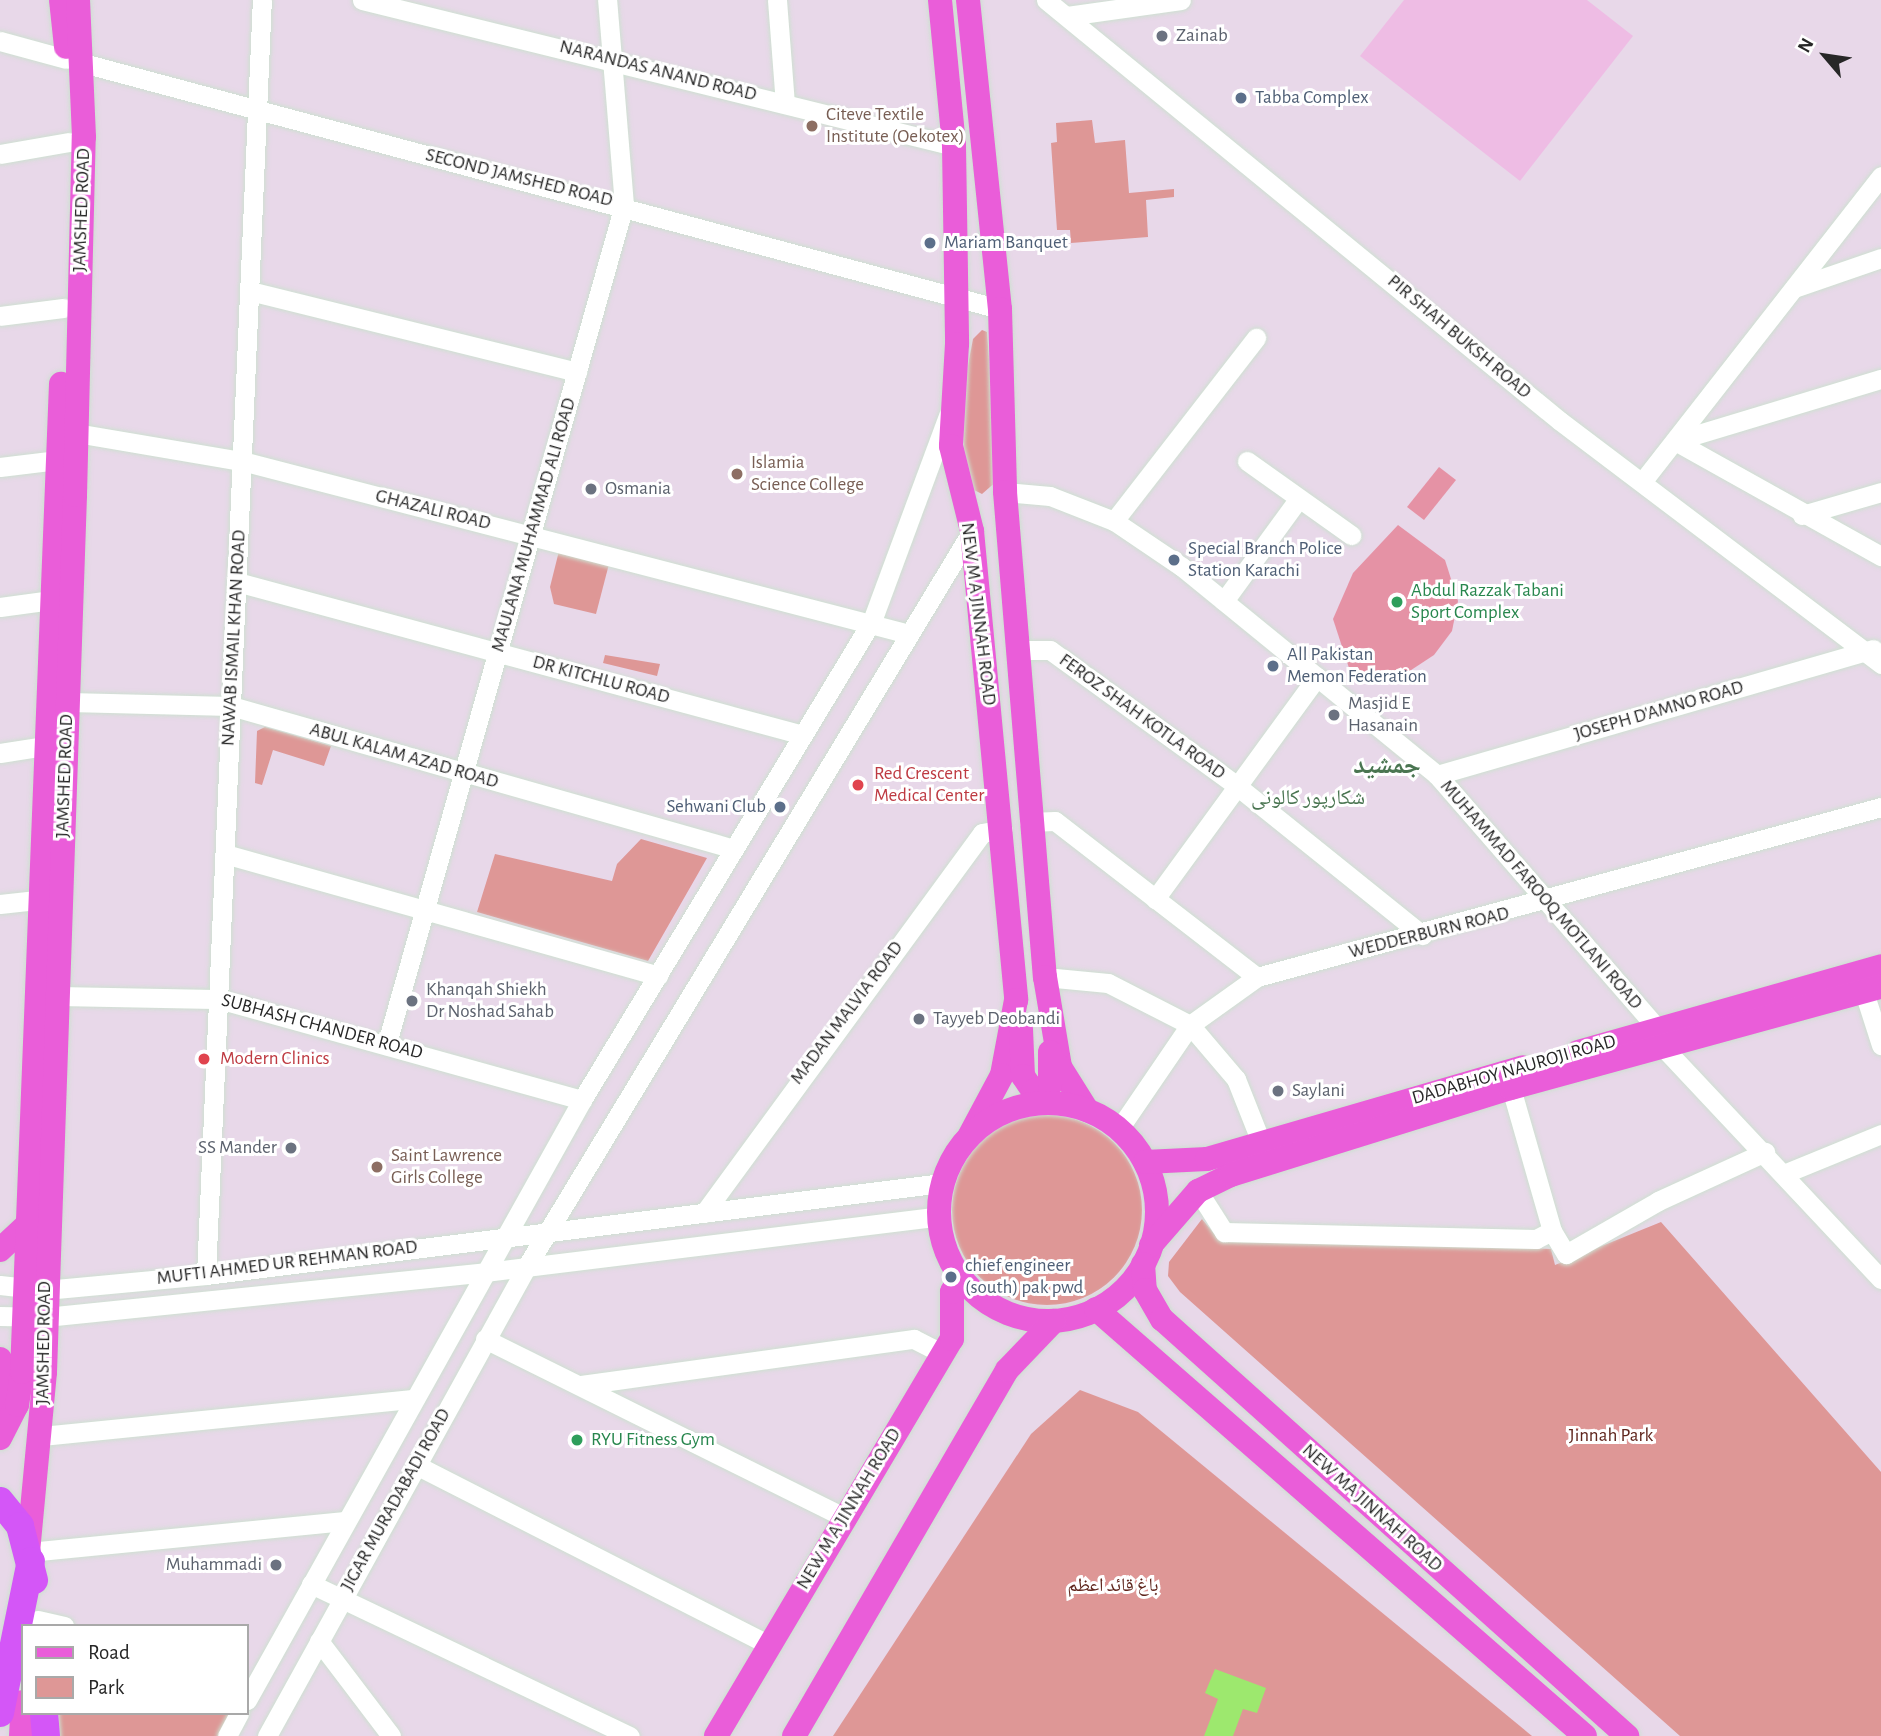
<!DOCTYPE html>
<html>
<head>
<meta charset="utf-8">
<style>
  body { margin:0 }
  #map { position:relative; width:1881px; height:1736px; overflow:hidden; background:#e8d8e9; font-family:"Alegreya Sans","Noto Naskh Arabic",sans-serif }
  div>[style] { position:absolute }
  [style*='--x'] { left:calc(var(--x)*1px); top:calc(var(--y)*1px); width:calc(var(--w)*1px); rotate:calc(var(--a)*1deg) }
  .green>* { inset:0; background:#de9796 }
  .round { border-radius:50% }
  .sand>* { inset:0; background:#eebce4 }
  .pitch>* { inset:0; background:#e592a5 }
  .water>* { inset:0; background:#9de86e }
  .roads { filter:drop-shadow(0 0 2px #cee0d1) drop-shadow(0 0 2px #cee0d1) }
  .minor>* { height:19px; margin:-9.5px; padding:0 9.5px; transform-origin:9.5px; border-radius:9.5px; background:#fff }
  .major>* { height:24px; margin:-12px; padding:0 12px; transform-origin:12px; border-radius:12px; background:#ea5dd9 }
  .major>.ring { margin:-12px; padding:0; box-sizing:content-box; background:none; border:24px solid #ea5dd9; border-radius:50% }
  .highway>* { height:28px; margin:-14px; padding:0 14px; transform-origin:14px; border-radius:14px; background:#d456f7 }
  .dots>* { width:19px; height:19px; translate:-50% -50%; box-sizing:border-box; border:4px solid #fff; border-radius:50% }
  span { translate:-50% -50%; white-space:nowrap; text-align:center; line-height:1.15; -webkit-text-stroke:6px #fff; paint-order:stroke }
  .worship-label { font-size:19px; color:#5b616d }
  .left { translate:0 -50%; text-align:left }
  .right { translate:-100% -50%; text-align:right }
  .street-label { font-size:19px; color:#272727 }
  .service-label { font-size:19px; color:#4e5e75 }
  .education-label { font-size:19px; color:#785e54 }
  .leisure-label { font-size:19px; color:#27864d }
  .health-label { font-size:19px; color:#be3a42 }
  .park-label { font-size:19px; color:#5f251c }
  .neighbourhood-label { font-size:21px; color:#4a7551 }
  .district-label { font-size:26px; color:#4a7551; font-weight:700 }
  .legend { position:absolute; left:21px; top:1624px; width:228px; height:91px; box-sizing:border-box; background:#fff; border:2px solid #a9a9a9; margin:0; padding:9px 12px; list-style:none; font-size:21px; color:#272727 }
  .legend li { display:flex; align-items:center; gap:14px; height:35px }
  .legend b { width:35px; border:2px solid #a9a9a9 }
  .north { position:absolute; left:1790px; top:21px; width:70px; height:70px; -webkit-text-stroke:5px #fff; paint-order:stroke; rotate:299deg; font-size:19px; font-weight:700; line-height:28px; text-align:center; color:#272727 }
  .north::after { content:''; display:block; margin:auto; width:24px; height:32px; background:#272727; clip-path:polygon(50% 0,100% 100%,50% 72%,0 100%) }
</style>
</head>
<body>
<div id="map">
  <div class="green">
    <i style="clip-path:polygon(1092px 120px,1095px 143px,1125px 140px,1129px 193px,1174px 189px,1174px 197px,1146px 200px,1148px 237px,1071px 243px,1070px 230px,1057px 230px,1051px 143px,1057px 142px,1056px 123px)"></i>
    <i style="clip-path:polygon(982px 330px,987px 332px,998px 480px,982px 494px,974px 490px,964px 450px,961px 402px,973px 339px)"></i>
    <i style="clip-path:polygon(559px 551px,609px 564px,596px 614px,554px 604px,550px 587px)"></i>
    <i style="clip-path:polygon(605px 655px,660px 664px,657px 676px,603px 663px)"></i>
    <i style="clip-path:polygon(265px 727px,331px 746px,324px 766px,273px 750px,262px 785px,255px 783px,257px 731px)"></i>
    <i style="clip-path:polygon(641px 839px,707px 858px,648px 961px,477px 912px,495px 854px,612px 881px,617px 864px)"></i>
    <i class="round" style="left:952px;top:1115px;width:190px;height:190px"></i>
    <i style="clip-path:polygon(1202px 1219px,1216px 1236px,1551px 1249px,1555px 1265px,1661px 1222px,1881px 1472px,1881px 1736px,1680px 1736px,1180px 1292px,1168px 1276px,1169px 1262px)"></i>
    <i style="clip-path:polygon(1080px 1390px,1138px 1412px,1532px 1736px,833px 1736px,1031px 1434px)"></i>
    <i style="clip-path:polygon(44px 1713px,236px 1713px,223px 1736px,46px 1736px)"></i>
  </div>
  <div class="sand">
    <i style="clip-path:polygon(1404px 0,1587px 0,1633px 36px,1520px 181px,1360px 56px)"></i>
  </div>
  <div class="pitch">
    <i style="clip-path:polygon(1439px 467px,1456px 480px,1424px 520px,1407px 507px)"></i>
    <i style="clip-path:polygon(1398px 525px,1445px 560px,1458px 601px,1452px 631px,1434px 655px,1399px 678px,1385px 678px,1349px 668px,1333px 619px,1353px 573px)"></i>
  </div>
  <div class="water">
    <i style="clip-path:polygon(1215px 1669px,1266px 1688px,1257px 1713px,1243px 1709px,1233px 1736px,1204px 1736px,1218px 1699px,1205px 1693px)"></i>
  </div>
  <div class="roads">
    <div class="minor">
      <i style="--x:362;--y:0;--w:610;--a:13.85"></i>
      <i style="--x:777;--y:0;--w:103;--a:85.6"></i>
      <i style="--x:1046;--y:0;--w:664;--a:39.32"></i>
      <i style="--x:1560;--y:421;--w:403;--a:37.1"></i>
      <i style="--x:1067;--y:16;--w:115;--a:-8"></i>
      <i style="--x:0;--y:41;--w:68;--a:15.3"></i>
      <i style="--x:83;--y:63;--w:949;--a:15.02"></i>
      <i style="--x:0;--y:154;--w:70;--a:-9.9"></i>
      <i style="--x:1794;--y:288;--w:92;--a:-19"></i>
      <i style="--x:250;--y:291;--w:337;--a:13.9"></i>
      <i style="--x:0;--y:316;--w:64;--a:-7.2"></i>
      <i style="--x:76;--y:433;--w:168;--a:9.6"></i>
      <i style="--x:242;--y:461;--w:689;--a:14.54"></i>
      <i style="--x:1675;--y:441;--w:236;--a:29.2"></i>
      <i style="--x:1675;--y:441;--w:215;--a:-16.8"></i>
      <i style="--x:1247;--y:461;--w:128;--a:35.4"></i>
      <i style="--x:0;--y:467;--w:58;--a:-6.9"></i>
      <i style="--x:1642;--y:482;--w:388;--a:-52"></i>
      <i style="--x:1005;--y:492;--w:45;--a:5.1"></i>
      <i style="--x:1050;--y:496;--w:69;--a:21.3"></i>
      <i style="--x:1114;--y:521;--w:82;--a:34.1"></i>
      <i style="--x:1182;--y:567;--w:329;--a:39.2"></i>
      <i style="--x:1437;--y:775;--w:337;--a:49"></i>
      <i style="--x:1658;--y:1029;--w:17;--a:77"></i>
      <i style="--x:1662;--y:1046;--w:320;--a:46.8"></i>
      <i style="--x:1802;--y:515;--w:82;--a:-16.2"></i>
      <i style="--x:1114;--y:521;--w:232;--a:-52.2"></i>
      <i style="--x:237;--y:582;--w:586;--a:15.13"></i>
      <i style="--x:1224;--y:601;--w:124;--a:-53.9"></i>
      <i style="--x:0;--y:607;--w:52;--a:-7.7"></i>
      <i style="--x:1019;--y:650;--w:31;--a:0"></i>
      <i style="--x:1050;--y:650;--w:231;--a:36"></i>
      <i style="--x:1237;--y:786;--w:238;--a:38.8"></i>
      <i style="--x:68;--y:702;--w:163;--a:1.4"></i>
      <i style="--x:231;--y:706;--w:523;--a:15.87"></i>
      <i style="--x:0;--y:753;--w:46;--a:-8.8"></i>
      <i style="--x:1437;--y:775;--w:454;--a:-16.1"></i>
      <i style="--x:1029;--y:822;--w:26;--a:-2"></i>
      <i style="--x:1055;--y:821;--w:255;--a:37.7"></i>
      <i style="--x:225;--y:854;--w:450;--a:15.7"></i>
      <i style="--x:1155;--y:899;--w:275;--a:-53.9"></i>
      <i style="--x:0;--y:904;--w:55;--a:-6.2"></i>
      <i style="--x:1045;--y:977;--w:63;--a:5.4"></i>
      <i style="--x:1108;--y:983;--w:92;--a:27.1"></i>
      <i style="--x:1190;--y:1025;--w:71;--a:49.6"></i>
      <i style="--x:1236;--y:1079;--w:68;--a:68.4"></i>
      <i style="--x:1864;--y:992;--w:56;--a:72.2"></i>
      <i style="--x:55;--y:996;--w:163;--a:1.1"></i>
      <i style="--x:218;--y:999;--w:378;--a:15.5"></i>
      <i style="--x:387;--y:1043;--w:871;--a:-74.21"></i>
      <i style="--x:624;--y:205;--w:206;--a:-94.7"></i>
      <i style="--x:1511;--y:1088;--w:149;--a:74"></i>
      <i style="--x:1552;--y:1231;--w:27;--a:59"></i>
      <i style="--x:1566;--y:1254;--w:106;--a:-29.9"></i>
      <i style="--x:1658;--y:1201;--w:118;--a:-24.6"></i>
      <i style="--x:1119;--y:1129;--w:126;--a:-55.7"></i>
      <i style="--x:1190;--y:1025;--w:82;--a:-35.6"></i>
      <i style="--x:1257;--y:977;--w:647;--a:-15.24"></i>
      <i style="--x:1786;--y:1173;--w:103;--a:-22.3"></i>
      <i style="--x:1198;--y:1191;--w:49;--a:57.6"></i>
      <i style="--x:1224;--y:1232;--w:312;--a:1.3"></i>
      <i style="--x:1536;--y:1239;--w:18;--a:-27"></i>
      <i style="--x:704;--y:1213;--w:471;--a:-53.8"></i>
      <i style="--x:982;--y:833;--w:21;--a:-11"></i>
      <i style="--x:206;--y:1275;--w:1276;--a:-87.49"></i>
      <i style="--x:0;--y:1285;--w:45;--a:6.3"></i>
      <i style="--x:45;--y:1290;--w:162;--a:-5.3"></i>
      <i style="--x:206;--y:1275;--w:743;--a:-7.12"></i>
      <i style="--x:0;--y:1316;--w:45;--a:1.3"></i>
      <i style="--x:45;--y:1317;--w:443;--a:-5.8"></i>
      <i style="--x:486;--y:1272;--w:456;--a:-7"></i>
      <i style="--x:485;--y:1339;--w:401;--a:26.4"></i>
      <i style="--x:581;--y:1385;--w:336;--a:-7.9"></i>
      <i style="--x:914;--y:1339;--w:33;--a:27"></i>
      <i style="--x:41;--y:1436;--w:374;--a:-5.7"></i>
      <i style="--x:416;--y:1465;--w:396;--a:27"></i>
      <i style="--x:28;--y:1552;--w:319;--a:-5.6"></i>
      <i style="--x:311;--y:1584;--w:353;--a:25.5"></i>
      <i style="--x:38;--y:1620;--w:27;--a:13"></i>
      <i style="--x:319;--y:1641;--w:119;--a:52.8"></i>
      <i style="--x:247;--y:1700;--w:687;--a:-60.82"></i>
      <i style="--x:582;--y:1100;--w:560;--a:-58.81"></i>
      <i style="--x:872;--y:621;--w:219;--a:-69.7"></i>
      <i style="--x:227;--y:1736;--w:26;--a:-62"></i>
      <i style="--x:267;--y:1736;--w:537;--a:-61.05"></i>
      <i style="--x:527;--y:1266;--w:859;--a:-58.81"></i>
    </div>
    <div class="major">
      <i style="--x:61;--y:0;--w:47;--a:83.9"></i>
      <i style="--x:940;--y:0;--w:147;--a:84.5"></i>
      <i style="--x:954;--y:146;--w:198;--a:89.1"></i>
      <i style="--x:957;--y:344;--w:102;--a:93.4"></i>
      <i style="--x:951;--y:446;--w:88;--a:76.1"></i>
      <i style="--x:972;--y:531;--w:471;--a:84.6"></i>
      <i style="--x:1016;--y:1000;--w:76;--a:100.6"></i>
      <i style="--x:1002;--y:1075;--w:68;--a:118.1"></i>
      <i style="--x:968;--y:0;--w:311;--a:84.1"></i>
      <i style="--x:1000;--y:309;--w:183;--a:88.4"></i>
      <i style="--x:1005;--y:492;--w:487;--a:85.3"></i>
      <i style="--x:1045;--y:977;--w:91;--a:80.5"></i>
      <i style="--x:1060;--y:1067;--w:51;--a:57.9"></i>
      <i style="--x:1021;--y:1029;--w:47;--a:87.6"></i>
      <i style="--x:1023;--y:1076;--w:18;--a:56"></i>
      <i style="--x:1033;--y:1091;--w:18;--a:-19"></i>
      <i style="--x:1050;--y:1085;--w:33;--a:-90"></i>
      <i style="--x:1578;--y:1052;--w:315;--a:-15.8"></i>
      <i class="ring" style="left:939px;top:1103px;width:194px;height:194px"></i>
      <i style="--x:1145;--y:1162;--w:62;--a:-2.8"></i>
      <i style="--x:1207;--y:1159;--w:329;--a:-16.2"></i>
      <i style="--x:1151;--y:1245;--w:72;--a:-49"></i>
      <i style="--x:1198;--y:1191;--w:37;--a:-26"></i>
      <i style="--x:1231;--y:1175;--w:293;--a:-17.3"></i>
      <i style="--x:1511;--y:1088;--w:384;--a:-15.3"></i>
      <i style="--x:0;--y:1250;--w:38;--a:-43"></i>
      <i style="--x:1143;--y:1264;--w:26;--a:86"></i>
      <i style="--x:1145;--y:1290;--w:34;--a:60"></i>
      <i style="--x:1162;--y:1319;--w:625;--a:41.88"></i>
      <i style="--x:1096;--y:1309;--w:649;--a:41.13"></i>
      <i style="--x:0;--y:1359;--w:50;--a:80.7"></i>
      <i style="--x:0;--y:1438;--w:37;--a:-63"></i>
      <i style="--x:17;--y:1405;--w:33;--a:-81"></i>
      <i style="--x:22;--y:1372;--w:989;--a:-87.74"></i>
      <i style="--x:28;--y:1552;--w:181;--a:-84.6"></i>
      <i style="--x:45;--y:1372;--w:878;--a:-88.04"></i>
      <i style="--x:75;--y:495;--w:358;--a:-88.6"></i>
      <i style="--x:84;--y:137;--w:137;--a:-92.5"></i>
      <i style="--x:21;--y:1736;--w:34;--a:-87"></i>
      <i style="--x:716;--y:1736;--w:462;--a:-59.3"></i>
      <i style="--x:952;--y:1339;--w:47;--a:-90"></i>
      <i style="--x:952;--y:1292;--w:17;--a:-62"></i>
      <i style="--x:794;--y:1736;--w:423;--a:-59.8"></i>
      <i style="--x:1007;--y:1370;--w:68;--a:-46.2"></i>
    </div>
    <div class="highway">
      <i style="--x:0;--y:1501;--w:32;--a:51"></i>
      <i style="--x:20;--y:1526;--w:56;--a:75.5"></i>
      <i style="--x:0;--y:1713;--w:155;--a:-78.5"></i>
      <i style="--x:44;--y:1713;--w:23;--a:85"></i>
    </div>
  </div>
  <div class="dots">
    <i style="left:1162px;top:36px;background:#6b7280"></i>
    <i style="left:1241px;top:98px;background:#5c6f8a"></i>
    <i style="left:812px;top:126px;background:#8d6e63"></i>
    <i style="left:930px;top:243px;background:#5c6f8a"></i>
    <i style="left:737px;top:474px;background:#8d6e63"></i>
    <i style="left:591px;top:489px;background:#6b7280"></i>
    <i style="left:1174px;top:560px;background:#5c6f8a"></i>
    <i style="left:1397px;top:602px;background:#2e9e5b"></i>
    <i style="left:1273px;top:666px;background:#5c6f8a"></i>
    <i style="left:1334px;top:715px;background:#6b7280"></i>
    <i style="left:858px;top:785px;background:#e0444e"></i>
    <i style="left:780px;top:807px;background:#5c6f8a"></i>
    <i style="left:412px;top:1001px;background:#6b7280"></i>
    <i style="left:919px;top:1019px;background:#6b7280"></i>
    <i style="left:204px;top:1059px;background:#e0444e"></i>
    <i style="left:1278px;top:1091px;background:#6b7280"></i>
    <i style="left:291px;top:1148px;background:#6b7280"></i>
    <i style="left:377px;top:1167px;background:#8d6e63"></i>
    <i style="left:951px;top:1277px;background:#5c6f8a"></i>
    <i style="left:577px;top:1440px;background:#2e9e5b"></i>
    <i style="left:276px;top:1565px;background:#6b7280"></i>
  </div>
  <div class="worship-label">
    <span class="left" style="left:1176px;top:36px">Zainab</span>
    <span class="left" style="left:605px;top:489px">Osmania</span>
    <span class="left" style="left:1348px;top:715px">Masjid E<br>Hasanain</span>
    <span class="left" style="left:426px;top:1001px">Khanqah Shiekh<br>Dr Noshad Sahab</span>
    <span class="left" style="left:933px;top:1019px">Tayyeb Deobandi</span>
    <span class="left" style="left:1292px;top:1091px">Saylani</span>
    <span class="right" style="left:277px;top:1148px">SS Mander</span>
    <span class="right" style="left:262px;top:1565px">Muhammadi</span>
  </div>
  <div class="street-label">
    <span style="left:658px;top:71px;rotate:14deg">NARANDAS ANAND ROAD</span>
    <span style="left:519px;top:178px;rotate:14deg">SECOND JAMSHED ROAD</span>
    <span style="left:82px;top:210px;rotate:-88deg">JAMSHED ROAD</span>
    <span style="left:1459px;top:337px;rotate:40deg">PIR SHAH BUKSH ROAD</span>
    <span style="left:433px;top:510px;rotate:14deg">GHAZALI ROAD</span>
    <span style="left:534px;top:525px;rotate:-74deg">MAULANA MUHAMMAD ALI ROAD</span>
    <span style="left:978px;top:614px;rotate:83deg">NEW M A JINNAH ROAD</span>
    <span style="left:234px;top:638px;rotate:-87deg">NAWAB ISMAIL KHAN ROAD</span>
    <span style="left:601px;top:680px;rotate:15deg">DR KITCHLU ROAD</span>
    <span style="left:1659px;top:711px;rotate:-16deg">JOSEPH D'AMNO ROAD</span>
    <span style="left:1142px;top:717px;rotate:36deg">FEROZ SHAH KOTLA ROAD</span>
    <span style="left:404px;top:756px;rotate:16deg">ABUL KALAM AZAD ROAD</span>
    <span style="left:65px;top:776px;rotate:-88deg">JAMSHED ROAD</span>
    <span style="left:1541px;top:895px;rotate:49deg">MUHAMMAD FAROOQ MOTLANI ROAD</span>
    <span style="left:1429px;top:933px;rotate:-14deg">WEDDERBURN ROAD</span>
    <span style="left:847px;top:1013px;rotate:-53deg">MADAN MALVIA ROAD</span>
    <span style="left:322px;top:1027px;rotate:15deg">SUBHASH CHANDER ROAD</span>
    <span style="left:1514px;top:1070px;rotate:-16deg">DADABHOY NAUROJI ROAD</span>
    <span style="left:287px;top:1263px;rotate:-7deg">MUFTI AHMED UR REHMAN ROAD</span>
    <span style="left:44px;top:1343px;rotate:-89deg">JAMSHED ROAD</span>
    <span style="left:396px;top:1500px;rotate:-61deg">JIGAR MURADABADI ROAD</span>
    <span style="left:1372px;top:1508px;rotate:42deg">NEW MA JINNAH ROAD</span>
    <span style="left:849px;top:1509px;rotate:-59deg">NEW M A JINNAH ROAD</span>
  </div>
  <div class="service-label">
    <span class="left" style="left:1255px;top:98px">Tabba Complex</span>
    <span class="left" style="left:944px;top:243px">Mariam Banquet</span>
    <span class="left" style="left:1188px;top:560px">Special Branch Police<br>Station Karachi</span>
    <span class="left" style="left:1287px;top:666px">All Pakistan<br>Memon Federation</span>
    <span class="right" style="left:766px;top:807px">Sehwani Club</span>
    <span class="left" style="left:965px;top:1277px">chief engineer<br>(south) pak pwd</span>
  </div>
  <div class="education-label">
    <span class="left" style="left:826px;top:126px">Citeve Textile<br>Institute (Oekotex)</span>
    <span class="left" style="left:751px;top:474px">Islamia<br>Science College</span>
    <span class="left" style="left:391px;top:1167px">Saint Lawrence<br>Girls College</span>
  </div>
  <div class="leisure-label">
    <span class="left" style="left:1411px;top:602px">Abdul Razzak Tabani<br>Sport Complex</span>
    <span class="left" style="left:591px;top:1440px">RYU Fitness Gym</span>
  </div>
  <div class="health-label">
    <span class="left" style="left:874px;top:785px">Red Crescent<br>Medical Center</span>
    <span class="left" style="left:220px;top:1059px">Modern Clinics</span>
  </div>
  <div class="park-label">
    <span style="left:1611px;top:1436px">Jinnah Park</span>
    <span style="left:1113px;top:1586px">باغ قائد اعظم</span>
  </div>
  <div class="neighbourhood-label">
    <span style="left:1308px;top:798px">شکارپور کالونی</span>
  </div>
  <div class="district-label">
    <span style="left:1387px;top:766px">جمشید</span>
  </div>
  <ul class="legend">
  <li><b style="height:9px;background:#ea5dd9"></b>Road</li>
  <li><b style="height:19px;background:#de9796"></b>Park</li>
  </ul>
  <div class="north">N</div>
</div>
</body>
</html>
